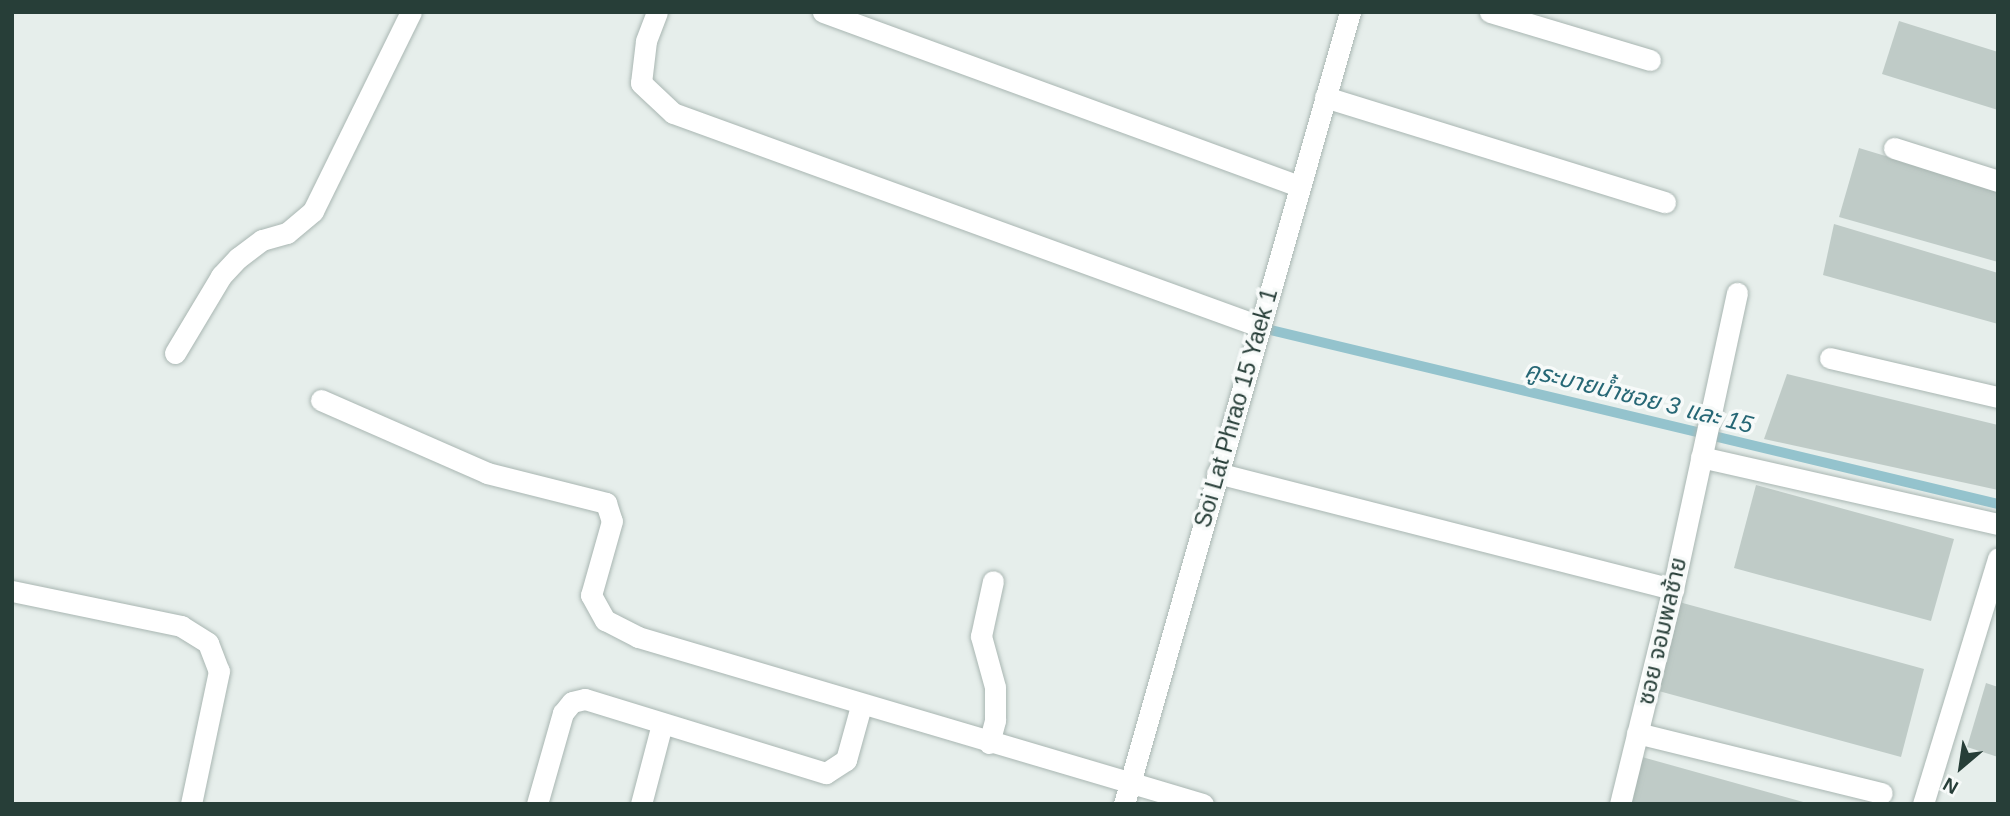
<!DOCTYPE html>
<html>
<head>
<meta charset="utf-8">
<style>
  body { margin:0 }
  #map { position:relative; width:2010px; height:816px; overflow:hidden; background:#e6eeeb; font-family:Arial,"Noto Sans Thai",sans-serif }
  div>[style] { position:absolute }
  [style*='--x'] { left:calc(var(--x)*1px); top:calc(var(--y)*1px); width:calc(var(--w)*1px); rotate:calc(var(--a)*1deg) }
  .stream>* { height:10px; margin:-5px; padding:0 5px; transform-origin:5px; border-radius:5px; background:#94c3cd }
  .building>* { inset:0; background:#bfcbc7 }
  .roads { filter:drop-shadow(0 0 2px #a9b6b2) drop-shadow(0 0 2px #a9b6b2) }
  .minor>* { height:21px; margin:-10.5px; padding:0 10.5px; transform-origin:10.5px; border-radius:10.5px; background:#fff }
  span { translate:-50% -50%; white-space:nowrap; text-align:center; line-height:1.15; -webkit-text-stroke:7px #f7faf9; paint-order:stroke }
  .street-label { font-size:23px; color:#273e38 }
  .water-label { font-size:24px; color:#266775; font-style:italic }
  .frame { position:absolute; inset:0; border:14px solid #273e38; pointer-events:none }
  .north { position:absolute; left:1926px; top:732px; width:70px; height:70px; -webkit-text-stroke:5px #f7faf9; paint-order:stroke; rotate:209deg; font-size:19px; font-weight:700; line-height:28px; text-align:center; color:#273e38 }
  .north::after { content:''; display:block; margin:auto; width:24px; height:32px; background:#273e38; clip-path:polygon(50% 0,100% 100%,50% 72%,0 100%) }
</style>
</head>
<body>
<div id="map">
  <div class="stream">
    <i style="--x:1271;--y:330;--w:748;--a:13.46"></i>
  </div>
  <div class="building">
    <i style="clip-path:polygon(1899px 21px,1998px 52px,1998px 110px,1882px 74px)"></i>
    <i style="clip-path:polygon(1859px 148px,1998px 190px,1998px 262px,1839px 217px)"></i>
    <i style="clip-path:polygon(1834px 224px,1998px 273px,1998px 324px,1823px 275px)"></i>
    <i style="clip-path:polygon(1787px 374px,1998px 425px,1998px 490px,1764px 439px)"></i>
    <i style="clip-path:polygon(1756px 485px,1954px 539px,1931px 621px,1734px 568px)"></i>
    <i style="clip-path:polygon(1679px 602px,1924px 669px,1901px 757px,1655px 690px)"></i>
    <i style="clip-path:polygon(1986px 683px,1998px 687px,1998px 757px,1967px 747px)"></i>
    <i style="clip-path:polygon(1642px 757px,1807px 803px,1807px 804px,1629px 804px)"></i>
  </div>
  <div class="roads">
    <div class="minor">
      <i style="--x:657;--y:12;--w:31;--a:111"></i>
      <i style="--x:646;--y:41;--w:42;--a:96.8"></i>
      <i style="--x:641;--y:83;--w:44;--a:43.2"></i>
      <i style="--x:673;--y:113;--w:624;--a:19.98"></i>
      <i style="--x:823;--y:12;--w:507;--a:20.08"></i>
      <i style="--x:1490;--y:12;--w:167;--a:16.7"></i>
      <i style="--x:1325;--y:97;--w:356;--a:17.2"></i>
      <i style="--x:1894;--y:148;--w:109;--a:17.6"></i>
      <i style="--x:175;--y:353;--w:90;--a:-59.1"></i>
      <i style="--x:221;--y:276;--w:25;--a:-47"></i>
      <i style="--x:238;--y:258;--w:30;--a:-37"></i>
      <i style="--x:262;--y:240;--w:26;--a:-16"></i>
      <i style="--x:287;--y:233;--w:34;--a:-40"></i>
      <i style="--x:313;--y:211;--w:222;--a:-63.8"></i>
      <i style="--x:1830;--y:358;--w:172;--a:13.1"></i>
      <i style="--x:321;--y:400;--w:181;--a:23.7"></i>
      <i style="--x:487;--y:473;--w:123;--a:14.1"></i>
      <i style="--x:606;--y:503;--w:19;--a:72"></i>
      <i style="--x:612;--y:521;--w:77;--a:105.8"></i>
      <i style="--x:591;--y:595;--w:29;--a:61"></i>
      <i style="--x:605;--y:620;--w:37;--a:27"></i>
      <i style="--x:638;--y:637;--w:589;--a:16.47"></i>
      <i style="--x:1701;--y:457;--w:304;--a:12.7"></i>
      <i style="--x:1217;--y:473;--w:471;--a:14.3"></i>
      <i style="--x:12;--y:591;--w:173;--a:11.7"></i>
      <i style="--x:181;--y:626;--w:32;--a:32"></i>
      <i style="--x:208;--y:643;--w:30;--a:69"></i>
      <i style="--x:219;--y:671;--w:136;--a:101.9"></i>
      <i style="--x:1637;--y:733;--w:252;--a:13.8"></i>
      <i style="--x:989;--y:743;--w:24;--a:-75"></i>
      <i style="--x:995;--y:720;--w:33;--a:-90"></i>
      <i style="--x:995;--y:687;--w:53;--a:-105.4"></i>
      <i style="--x:981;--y:636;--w:56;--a:-77.7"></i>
      <i style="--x:537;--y:804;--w:95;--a:-74.1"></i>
      <i style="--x:563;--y:713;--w:14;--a:-51"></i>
      <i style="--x:572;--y:702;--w:13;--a:-13"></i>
      <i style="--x:585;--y:699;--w:252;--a:17.1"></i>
      <i style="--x:826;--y:773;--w:24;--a:-33"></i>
      <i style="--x:846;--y:760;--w:56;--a:-74.5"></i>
      <i style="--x:641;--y:804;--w:83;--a:-75.3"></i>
      <i style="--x:1124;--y:804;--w:824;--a:-74.07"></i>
      <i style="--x:1620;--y:804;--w:221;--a:-76.2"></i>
      <i style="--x:1673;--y:589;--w:303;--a:-77.8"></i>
      <i style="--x:1923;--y:804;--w:257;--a:-73"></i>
    </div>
  </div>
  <div class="street-label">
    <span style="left:1236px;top:408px;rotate:-74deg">Soi Lat Phrao 15 Yaek 1</span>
    <span style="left:1662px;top:631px;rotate:-77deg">ซอย จอมพลซ้าย</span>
  </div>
  <div class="water-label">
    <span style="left:1639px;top:397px;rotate:14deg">คูระบายน้ำซอย 3 และ 15</span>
  </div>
  <div class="frame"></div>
  <div class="north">N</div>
</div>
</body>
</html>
